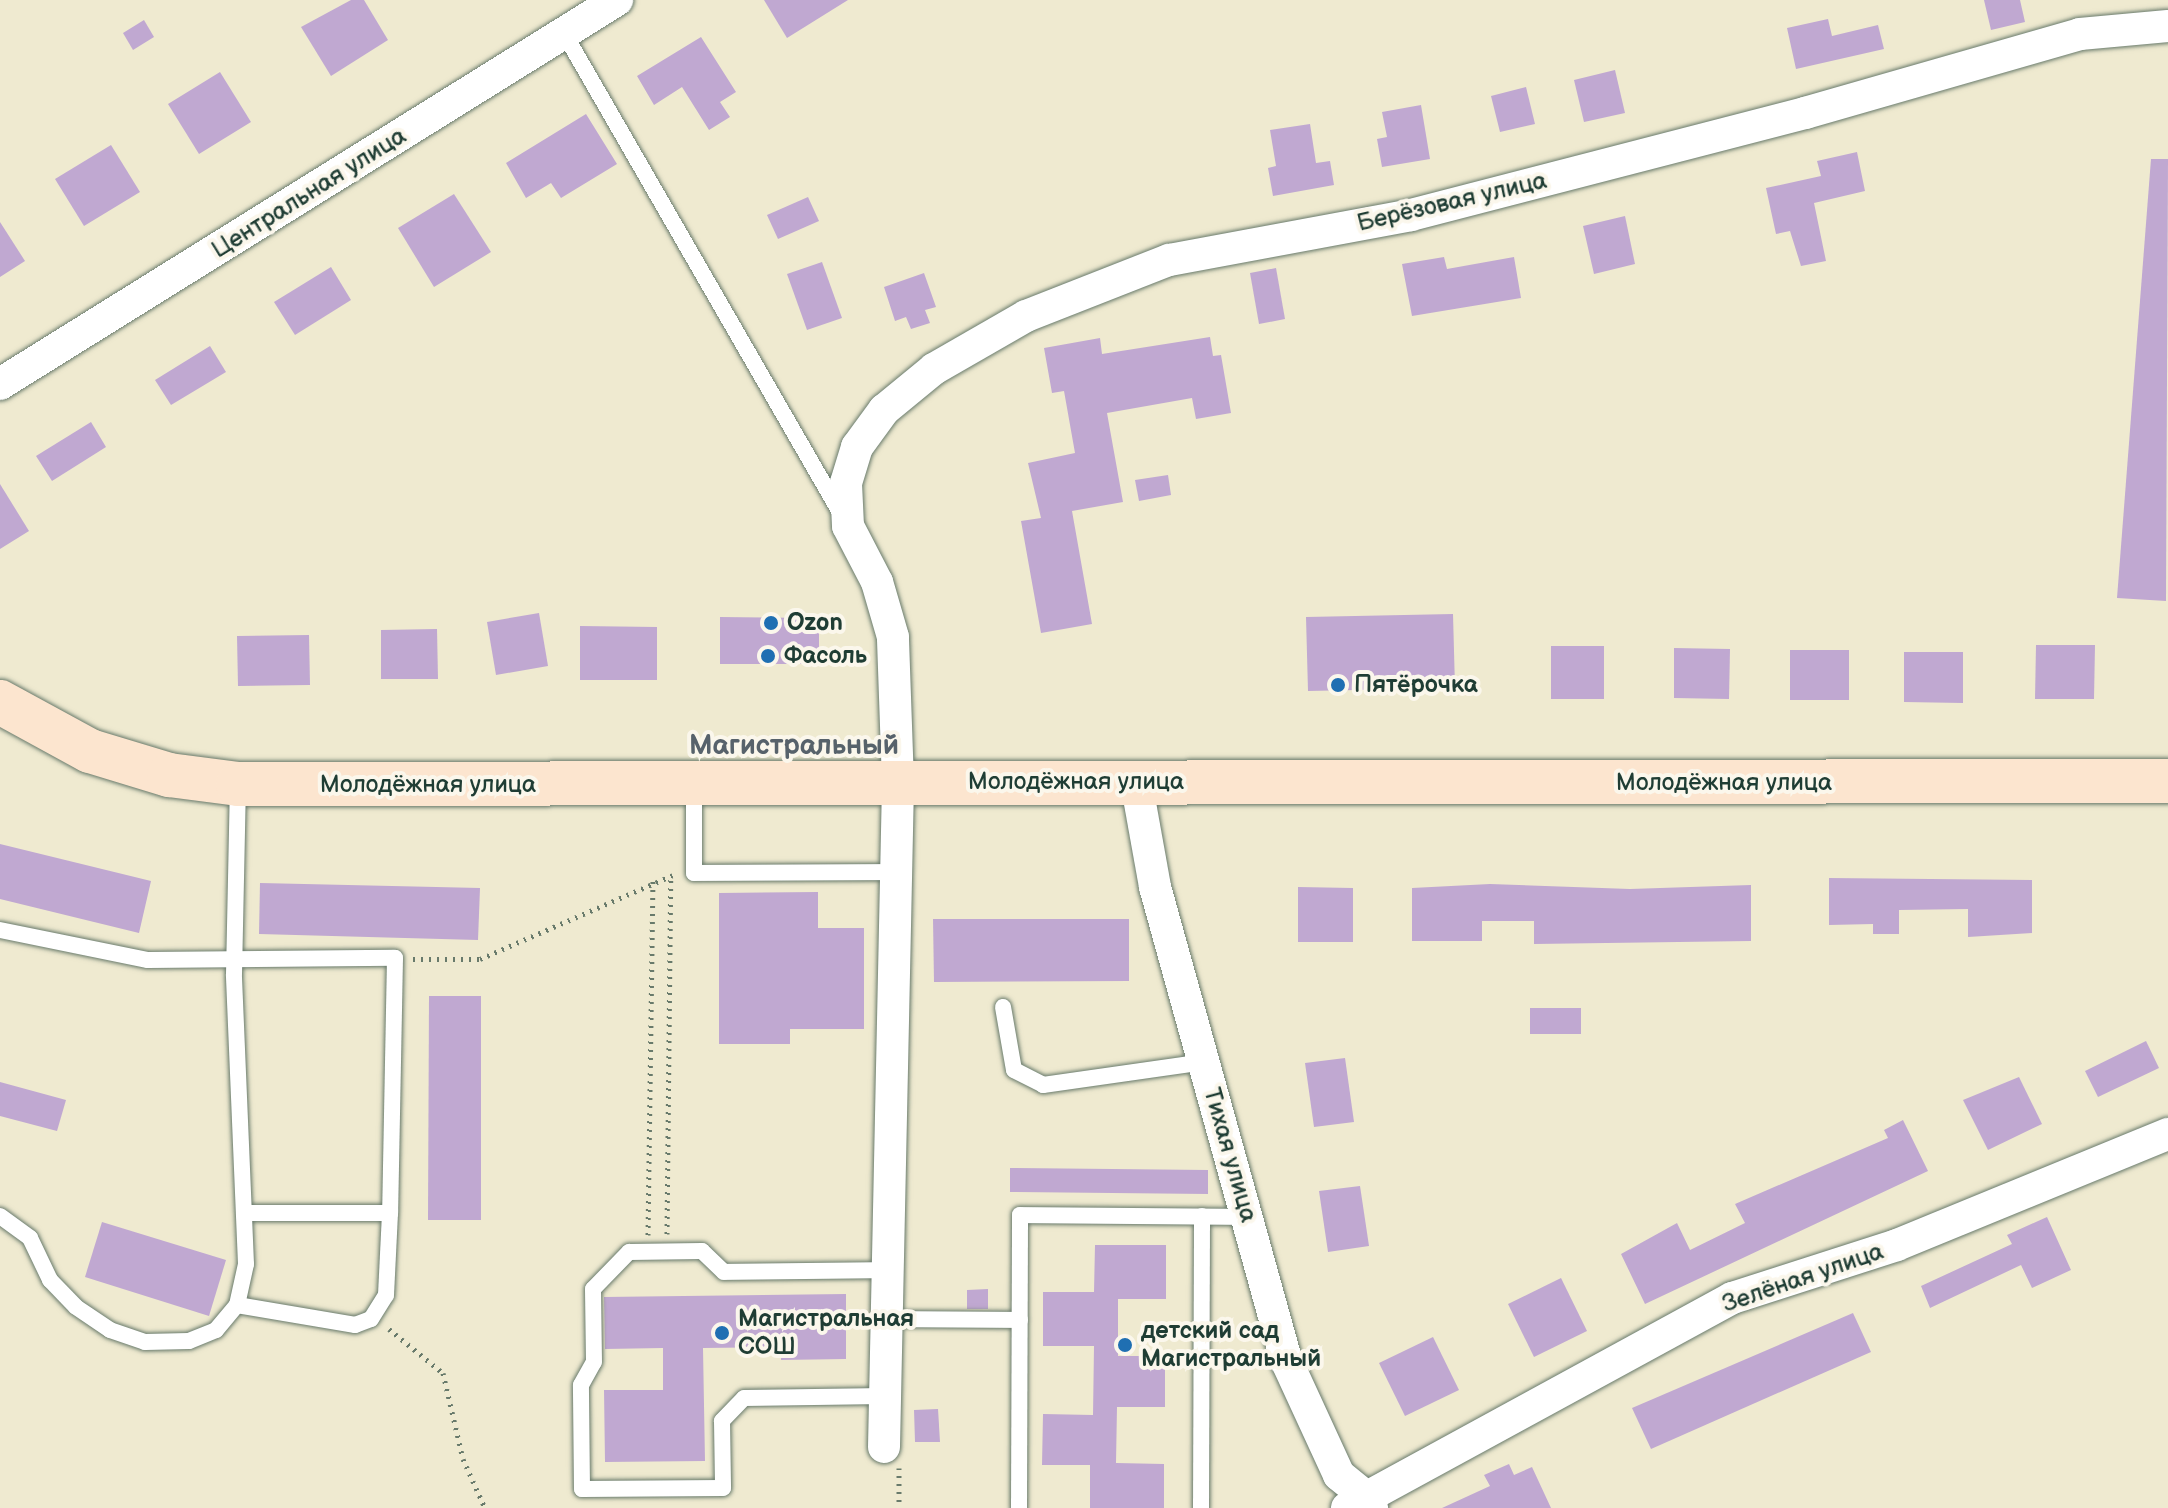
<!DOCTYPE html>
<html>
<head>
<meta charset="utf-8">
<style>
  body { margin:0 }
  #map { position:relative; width:2168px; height:1508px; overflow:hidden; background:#efead0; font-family:"Balsamiq Sans",sans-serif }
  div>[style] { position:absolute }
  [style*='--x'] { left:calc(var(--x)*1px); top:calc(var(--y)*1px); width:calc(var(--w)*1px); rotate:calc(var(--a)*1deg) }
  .building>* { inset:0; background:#c0a8d1 }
  .path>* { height:5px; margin-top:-2.5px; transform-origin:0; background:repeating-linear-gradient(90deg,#687a6b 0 2px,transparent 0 8px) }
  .roads { filter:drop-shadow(0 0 2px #687a6b) drop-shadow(0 0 2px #687a6b) }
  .lane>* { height:16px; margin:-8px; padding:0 8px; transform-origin:8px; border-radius:8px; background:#fff }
  .street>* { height:32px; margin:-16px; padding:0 16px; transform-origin:16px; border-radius:16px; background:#fff }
  .secondary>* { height:44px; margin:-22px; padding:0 22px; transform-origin:22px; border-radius:22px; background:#fce5cf }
  .dots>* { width:22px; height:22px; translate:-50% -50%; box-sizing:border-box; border:4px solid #fbf7ec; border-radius:50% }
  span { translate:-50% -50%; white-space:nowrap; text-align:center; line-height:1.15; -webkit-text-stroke:8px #fbf7ec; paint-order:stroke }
  .street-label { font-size:24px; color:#1f3d34 }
  .poi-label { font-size:24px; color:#1f3d34; font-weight:700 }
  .left { translate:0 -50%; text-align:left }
  .quarter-label { font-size:28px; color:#57626b; font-weight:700 }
</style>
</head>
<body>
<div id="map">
  <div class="building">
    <i style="clip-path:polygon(351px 0,364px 0,388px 40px,331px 76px,301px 27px)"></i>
    <i style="clip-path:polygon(764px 0,848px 0,787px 38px)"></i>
    <i style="clip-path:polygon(1984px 0,2020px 0,2025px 22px,1991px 30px)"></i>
    <i style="clip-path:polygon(1828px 19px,1832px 36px,1878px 25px,1884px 49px,1796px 69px,1787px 28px)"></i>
    <i style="clip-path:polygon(144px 20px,154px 37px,133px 50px,123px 33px)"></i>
    <i style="clip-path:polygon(701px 37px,736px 92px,720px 102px,730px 117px,709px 130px,682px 87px,654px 105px,637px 76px)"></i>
    <i style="clip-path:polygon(1615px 70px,1625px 113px,1584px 122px,1574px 80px)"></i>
    <i style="clip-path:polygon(220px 72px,251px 122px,199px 154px,168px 104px)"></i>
    <i style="clip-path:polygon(1526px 87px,1535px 124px,1500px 132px,1491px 96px)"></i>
    <i style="clip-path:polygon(1421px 105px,1430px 159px,1382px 167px,1377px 139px,1387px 137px,1382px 112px)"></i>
    <i style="clip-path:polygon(586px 114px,617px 164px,561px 198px,551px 183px,526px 198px,506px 163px)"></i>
    <i style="clip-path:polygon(1310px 124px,1316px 163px,1330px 161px,1334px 185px,1273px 196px,1268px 168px,1276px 166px,1270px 130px)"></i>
    <i style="clip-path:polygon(111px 145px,140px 192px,84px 226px,55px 179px)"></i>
    <i style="clip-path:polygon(1857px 152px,1865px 191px,1814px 203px,1826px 261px,1801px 266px,1790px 231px,1776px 234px,1766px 188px,1821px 176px,1817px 161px)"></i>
    <i style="clip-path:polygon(2151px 159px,2168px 159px,2166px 601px,2117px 598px)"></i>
    <i style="clip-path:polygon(454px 194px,491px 252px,434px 287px,398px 228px)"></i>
    <i style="clip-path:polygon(808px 197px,819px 221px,778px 239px,767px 215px)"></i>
    <i style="clip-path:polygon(1625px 216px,1635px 264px,1594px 274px,1583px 226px)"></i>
    <i style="clip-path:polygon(0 222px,25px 261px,0 277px)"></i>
    <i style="clip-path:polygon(1444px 257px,1447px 269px,1514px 257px,1521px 298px,1412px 316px,1402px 264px)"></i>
    <i style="clip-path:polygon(822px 262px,842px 318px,807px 330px,787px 274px)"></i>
    <i style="clip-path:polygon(331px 267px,351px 300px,295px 335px,274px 302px)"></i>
    <i style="clip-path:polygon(1276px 268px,1285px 319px,1259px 324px,1250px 273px)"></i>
    <i style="clip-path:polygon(924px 273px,936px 307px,925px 310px,930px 323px,911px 329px,906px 317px,895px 321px,884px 287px)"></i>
    <i style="clip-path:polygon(1210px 337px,1213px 356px,1221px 355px,1231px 413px,1196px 419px,1192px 398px,1107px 413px,1123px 502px,1072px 511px,1092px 624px,1041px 633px,1021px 521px,1041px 518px,1028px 463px,1075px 453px,1064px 391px,1052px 393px,1044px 348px,1100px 338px,1102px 354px)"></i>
    <i style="clip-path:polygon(210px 346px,226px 372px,171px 405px,155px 380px)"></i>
    <i style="clip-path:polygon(91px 422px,106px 447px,52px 481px,36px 456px)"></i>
    <i style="clip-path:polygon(1168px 475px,1171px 495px,1139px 501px,1135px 480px)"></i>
    <i style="clip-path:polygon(0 484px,29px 531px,0 549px)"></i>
    <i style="clip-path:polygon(539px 613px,548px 666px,496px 675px,487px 622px)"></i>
    <i style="clip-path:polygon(1453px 614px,1455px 688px,1308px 691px,1306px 617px)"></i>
    <i style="clip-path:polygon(720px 617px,819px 618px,819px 664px,720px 664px)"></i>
    <i style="clip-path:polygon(580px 626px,657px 627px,657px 680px,580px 680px)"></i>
    <i style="clip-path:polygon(437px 629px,438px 679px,381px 679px,381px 630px)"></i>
    <i style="clip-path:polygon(309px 635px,310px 685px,238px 686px,237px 636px)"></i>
    <i style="clip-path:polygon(2036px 645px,2095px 645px,2094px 699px,2035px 699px)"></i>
    <i style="clip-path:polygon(1551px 646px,1604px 646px,1604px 699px,1551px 699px)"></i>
    <i style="clip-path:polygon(1674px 648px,1730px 649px,1729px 699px,1674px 698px)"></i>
    <i style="clip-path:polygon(1790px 650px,1849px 650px,1849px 700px,1790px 700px)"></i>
    <i style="clip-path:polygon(1904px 652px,1963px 652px,1963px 703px,1904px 702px)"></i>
    <i style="clip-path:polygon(0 844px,151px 881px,139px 933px,0 899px)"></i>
    <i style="clip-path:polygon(1829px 878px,2032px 880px,2032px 933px,1968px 937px,1968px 909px,1899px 910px,1899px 934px,1873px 934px,1873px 924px,1829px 925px)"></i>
    <i style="clip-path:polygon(260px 883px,480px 888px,478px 940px,259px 934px)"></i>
    <i style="clip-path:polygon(1490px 884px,1630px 889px,1751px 885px,1751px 941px,1534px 944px,1534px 921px,1482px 921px,1482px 941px,1412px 941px,1412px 888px)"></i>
    <i style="clip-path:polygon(1298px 887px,1353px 888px,1353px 942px,1298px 942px)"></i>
    <i style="clip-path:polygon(818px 892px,818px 928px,864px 928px,864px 1029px,790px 1029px,790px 1044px,719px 1044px,719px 893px)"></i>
    <i style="clip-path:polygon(933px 919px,1129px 919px,1129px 981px,934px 982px)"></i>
    <i style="clip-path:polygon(429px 996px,481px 996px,481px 1220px,428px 1220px)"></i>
    <i style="clip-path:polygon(1530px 1008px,1581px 1008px,1581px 1034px,1530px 1034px)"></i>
    <i style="clip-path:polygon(2146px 1041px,2159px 1068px,2098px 1097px,2085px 1071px)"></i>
    <i style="clip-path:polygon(1345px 1058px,1354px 1122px,1314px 1127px,1305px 1063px)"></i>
    <i style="clip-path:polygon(2019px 1077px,2042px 1124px,1988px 1150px,1963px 1100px)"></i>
    <i style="clip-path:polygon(0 1082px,66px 1100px,57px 1131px,0 1116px)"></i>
    <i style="clip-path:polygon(1903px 1120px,1928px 1171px,1645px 1304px,1621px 1254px,1677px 1223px,1690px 1250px,1745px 1223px,1735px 1204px,1888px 1138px,1884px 1130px)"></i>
    <i style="clip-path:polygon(1010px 1168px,1208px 1170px,1208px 1194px,1010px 1192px)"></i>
    <i style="clip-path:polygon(1360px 1186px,1369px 1246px,1328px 1252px,1319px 1191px)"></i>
    <i style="clip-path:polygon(2047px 1217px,2071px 1270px,2032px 1288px,2021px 1265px,1930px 1308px,1921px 1286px,2012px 1244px,2007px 1235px)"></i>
    <i style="clip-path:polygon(102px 1222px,226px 1260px,209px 1316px,85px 1277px)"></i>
    <i style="clip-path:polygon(1095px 1245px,1166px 1245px,1166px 1299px,1118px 1299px,1118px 1356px,1165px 1356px,1165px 1407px,1117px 1407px,1116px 1463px,1164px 1464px,1164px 1508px,1090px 1508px,1090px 1465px,1042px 1465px,1043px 1414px,1093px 1415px,1094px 1346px,1043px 1346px,1043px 1292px,1094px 1292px)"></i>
    <i style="clip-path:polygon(1561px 1278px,1587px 1331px,1534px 1357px,1508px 1304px)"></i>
    <i style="clip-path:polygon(988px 1289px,988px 1309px,967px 1309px,967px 1290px)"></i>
    <i style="clip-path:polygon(846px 1294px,846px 1359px,781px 1360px,781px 1347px,703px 1348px,705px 1461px,605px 1462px,604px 1390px,663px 1390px,663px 1348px,605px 1349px,604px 1297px)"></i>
    <i style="clip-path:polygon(1853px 1313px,1871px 1352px,1651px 1449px,1632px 1408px)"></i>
    <i style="clip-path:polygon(1433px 1337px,1459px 1390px,1405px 1416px,1379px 1363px)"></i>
    <i style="clip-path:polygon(938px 1409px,940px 1442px,915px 1442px,914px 1410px)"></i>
    <i style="clip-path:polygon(1509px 1464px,1514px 1475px,1532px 1467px,1551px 1508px,1442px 1508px,1490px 1486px,1484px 1475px)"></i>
  </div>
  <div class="path">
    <i style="--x:413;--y:959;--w:67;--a:0"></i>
    <i style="--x:480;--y:959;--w:210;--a:-23.5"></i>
    <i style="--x:667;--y:1234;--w:359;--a:-89.4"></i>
    <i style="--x:648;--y:1235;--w:354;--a:-89.2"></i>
    <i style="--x:389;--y:1329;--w:70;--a:39.2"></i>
    <i style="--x:443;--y:1373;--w:88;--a:76.9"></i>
    <i style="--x:463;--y:1459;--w:54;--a:65.8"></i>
    <i style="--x:899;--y:1468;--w:40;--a:90"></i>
  </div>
  <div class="roads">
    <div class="lane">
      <i style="--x:564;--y:33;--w:555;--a:60.06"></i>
      <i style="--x:694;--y:785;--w:88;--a:90"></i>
      <i style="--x:694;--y:873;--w:202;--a:-0.3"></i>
      <i style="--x:0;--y:930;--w:151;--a:11.5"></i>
      <i style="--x:148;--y:960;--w:247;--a:-0.5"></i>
      <i style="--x:395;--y:958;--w:255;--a:91.1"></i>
      <i style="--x:390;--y:1213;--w:145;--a:180"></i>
      <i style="--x:1003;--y:1007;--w:64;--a:80.1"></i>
      <i style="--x:1014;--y:1070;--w:33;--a:27"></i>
      <i style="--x:1043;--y:1085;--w:163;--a:-8.1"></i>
      <i style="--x:0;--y:1216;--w:37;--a:36"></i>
      <i style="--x:30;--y:1238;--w:47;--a:64.5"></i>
      <i style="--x:50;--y:1280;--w:37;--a:46"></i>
      <i style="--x:76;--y:1307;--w:41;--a:34.1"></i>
      <i style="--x:110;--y:1330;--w:37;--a:19"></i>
      <i style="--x:145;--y:1342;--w:44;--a:-1.3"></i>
      <i style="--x:189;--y:1341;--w:29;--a:-22"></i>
      <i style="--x:216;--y:1330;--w:33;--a:-50"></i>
      <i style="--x:237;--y:1305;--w:42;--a:-77.6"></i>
      <i style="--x:246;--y:1264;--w:290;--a:-92.4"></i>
      <i style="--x:234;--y:974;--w:188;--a:-88.8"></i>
      <i style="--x:237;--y:1305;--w:120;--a:9.6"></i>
      <i style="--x:355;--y:1325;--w:17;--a:-21"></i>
      <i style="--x:371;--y:1319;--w:28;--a:-58"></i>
      <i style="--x:386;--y:1295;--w:82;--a:-87.2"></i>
      <i style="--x:887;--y:1319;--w:133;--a:0.4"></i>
      <i style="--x:885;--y:1396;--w:141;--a:179.2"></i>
      <i style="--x:744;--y:1398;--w:32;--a:134"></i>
      <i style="--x:722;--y:1421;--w:67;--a:89.1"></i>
      <i style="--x:723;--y:1488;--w:141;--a:179.6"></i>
      <i style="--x:582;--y:1489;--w:104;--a:-90.6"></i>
      <i style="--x:581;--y:1385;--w:26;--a:-61"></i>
      <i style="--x:594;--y:1362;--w:73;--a:-90.8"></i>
      <i style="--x:593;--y:1289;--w:52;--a:-45.8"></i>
      <i style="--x:629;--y:1252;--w:73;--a:-0.8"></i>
      <i style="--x:702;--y:1251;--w:30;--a:44"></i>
      <i style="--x:724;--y:1272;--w:164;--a:-0.7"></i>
      <i style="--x:1019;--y:1508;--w:293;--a:-89.8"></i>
      <i style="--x:1020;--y:1215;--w:227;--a:0.5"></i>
      <i style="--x:1201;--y:1508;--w:292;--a:-89.8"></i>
    </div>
    <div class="street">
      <i style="--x:0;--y:384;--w:727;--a:-31.9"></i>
      <i style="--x:1136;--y:781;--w:108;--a:79.8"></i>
      <i style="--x:1155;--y:887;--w:493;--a:74.5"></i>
      <i style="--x:1287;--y:1362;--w:124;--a:65.3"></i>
      <i style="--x:1339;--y:1475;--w:36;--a:39"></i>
      <i style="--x:1367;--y:1498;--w:11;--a:63"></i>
      <i style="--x:884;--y:1447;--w:664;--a:-88.79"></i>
      <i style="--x:898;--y:783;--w:146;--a:-92"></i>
      <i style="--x:893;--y:637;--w:57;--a:-106.2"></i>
      <i style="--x:877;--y:582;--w:63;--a:-117.4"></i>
      <i style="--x:848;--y:526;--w:43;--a:-92.7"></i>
      <i style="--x:846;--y:483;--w:38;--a:-73"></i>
      <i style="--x:857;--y:447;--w:46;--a:-53.9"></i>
      <i style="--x:884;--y:410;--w:65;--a:-39.4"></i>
      <i style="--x:934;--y:369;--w:106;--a:-29.9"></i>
      <i style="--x:1026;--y:316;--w:154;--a:-21.4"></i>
      <i style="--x:1169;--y:260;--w:246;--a:-10.5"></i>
      <i style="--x:1411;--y:215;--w:407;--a:-14.5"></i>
      <i style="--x:1805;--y:113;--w:286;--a:-16"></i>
      <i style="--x:2080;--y:34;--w:88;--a:-5.2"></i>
      <i style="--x:1347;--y:1508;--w:439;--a:-28.6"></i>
      <i style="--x:1732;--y:1298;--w:173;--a:-17.8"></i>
      <i style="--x:1897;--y:1245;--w:293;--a:-22.3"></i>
    </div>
    <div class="secondary">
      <i style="--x:0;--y:702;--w:102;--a:28.6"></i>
      <i style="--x:90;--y:751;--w:83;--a:16.9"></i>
      <i style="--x:169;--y:775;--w:70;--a:7.4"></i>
      <i style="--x:238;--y:784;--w:1930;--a:-0.09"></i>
    </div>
  </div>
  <div class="dots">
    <i style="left:771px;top:623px;background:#1f6fb2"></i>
    <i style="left:768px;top:656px;background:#1f6fb2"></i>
    <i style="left:1338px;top:685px;background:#1f6fb2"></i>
    <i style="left:722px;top:1333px;background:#1f6fb2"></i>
    <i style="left:1125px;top:1345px;background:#1f6fb2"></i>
  </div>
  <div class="street-label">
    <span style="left:309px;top:193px;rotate:-32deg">Центральная улица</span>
    <span style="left:1452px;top:202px;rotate:-13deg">Берёзовая улица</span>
    <span style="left:1076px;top:782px">Молодёжная улица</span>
    <span style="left:1724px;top:783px">Молодёжная улица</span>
    <span style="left:428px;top:785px">Молодёжная улица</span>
    <span style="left:1230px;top:1155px;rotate:74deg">Тихая улица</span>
    <span style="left:1803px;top:1278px;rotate:-19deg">Зелёная улица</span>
  </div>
  <div class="poi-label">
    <span class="left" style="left:787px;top:623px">Ozon</span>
    <span class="left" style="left:784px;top:656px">Фасоль</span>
    <span class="left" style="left:1354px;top:685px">Пятёрочка</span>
    <span class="left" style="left:738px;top:1333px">Магистральная<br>СОШ</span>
    <span class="left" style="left:1141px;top:1345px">детский сад<br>Магистральный</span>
  </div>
  <div class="quarter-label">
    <span style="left:794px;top:746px">Магистральный</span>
  </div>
</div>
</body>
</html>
